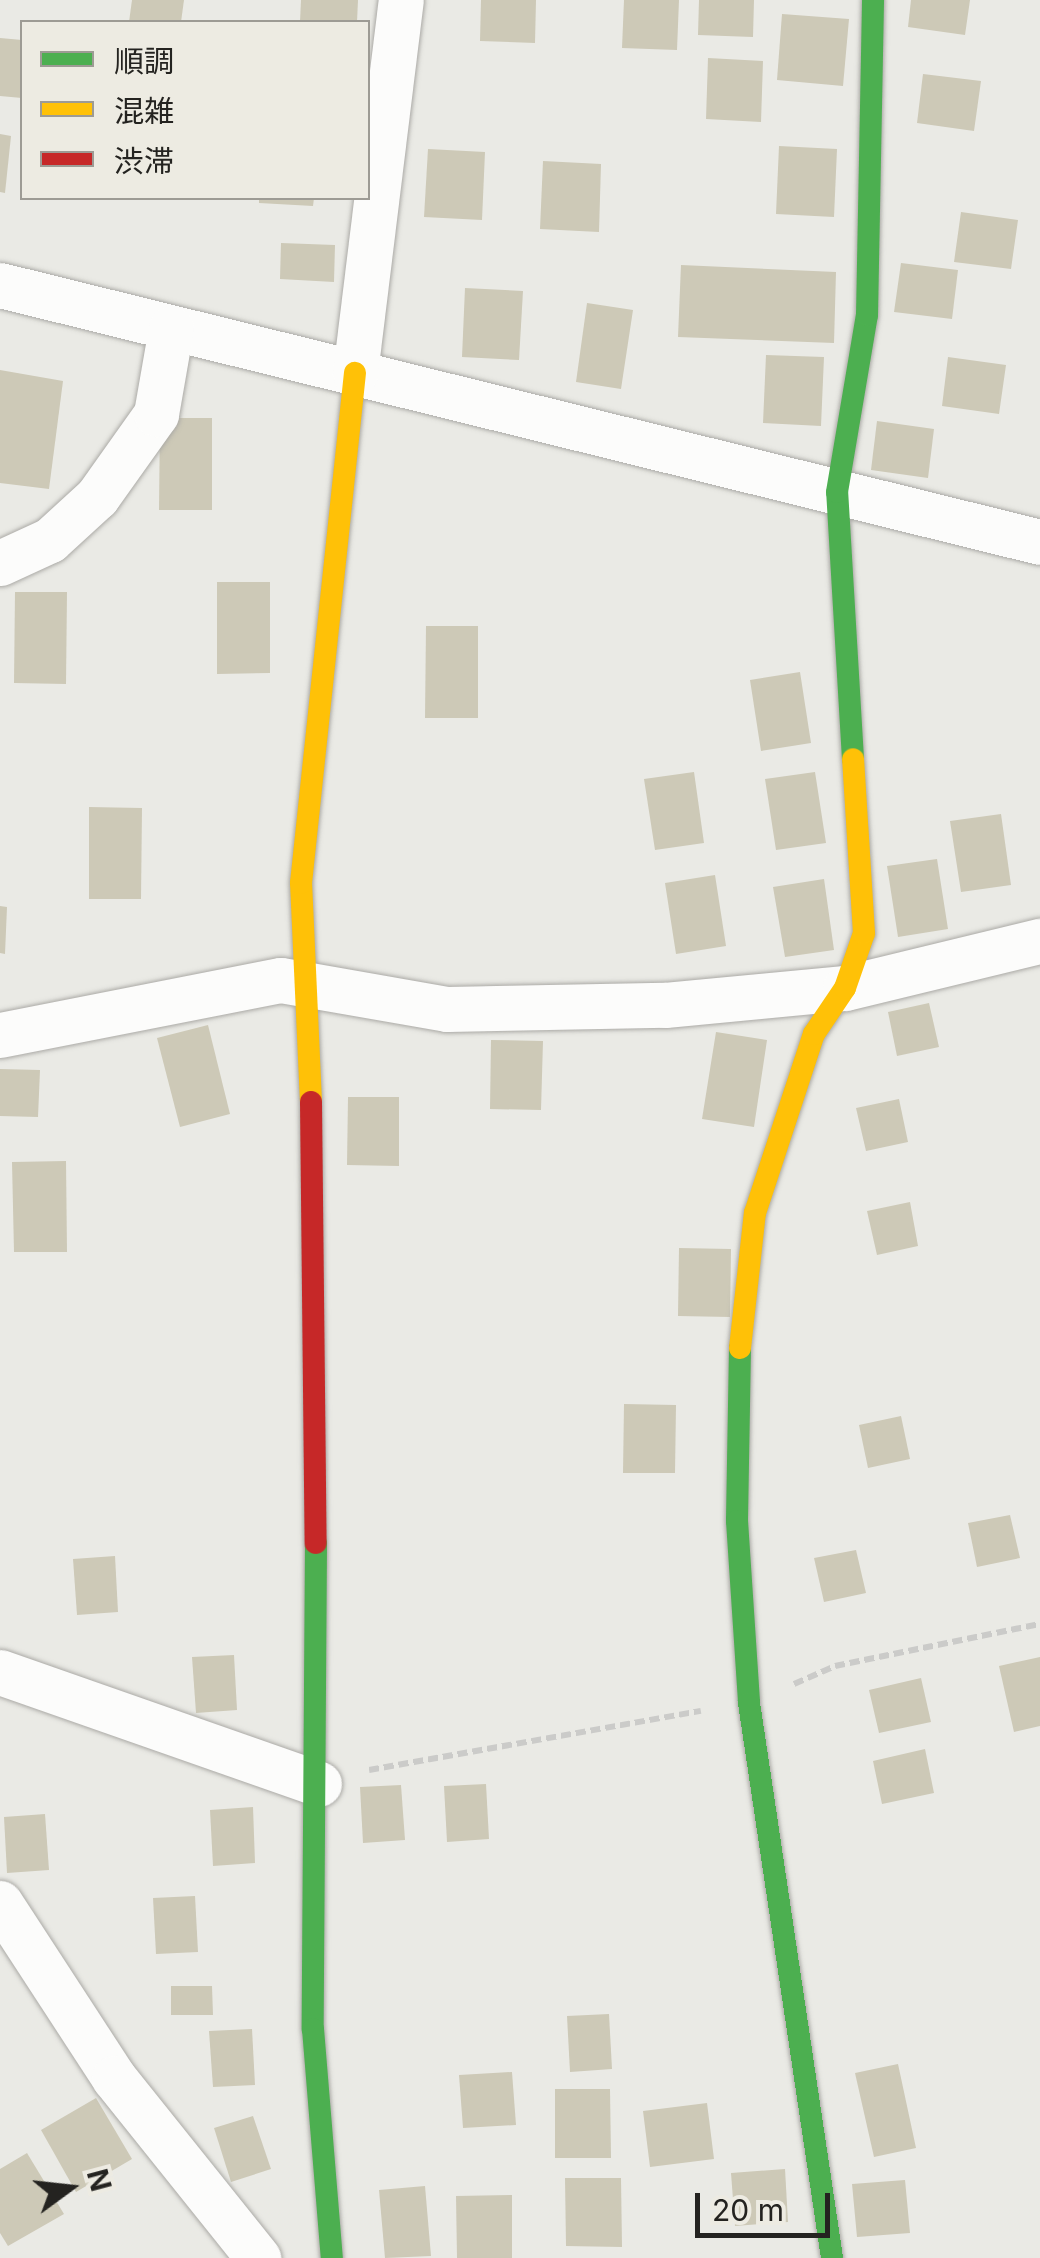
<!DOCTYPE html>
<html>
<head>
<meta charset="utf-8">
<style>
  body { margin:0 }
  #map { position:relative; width:1040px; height:2258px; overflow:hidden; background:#eaeae5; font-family:Inter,"Noto Sans JP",sans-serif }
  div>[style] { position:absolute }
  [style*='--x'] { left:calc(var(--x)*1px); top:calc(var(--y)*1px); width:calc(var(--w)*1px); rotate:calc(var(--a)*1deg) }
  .building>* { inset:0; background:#cdc9b7 }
  .path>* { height:6px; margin-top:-3px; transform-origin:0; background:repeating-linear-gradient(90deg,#cbcbc9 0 10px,transparent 0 15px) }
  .roads { filter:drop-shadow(0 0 2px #abaaa6) drop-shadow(0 0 2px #abaaa6) }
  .street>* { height:45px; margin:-22.5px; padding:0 22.5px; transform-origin:22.5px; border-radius:22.5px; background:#fcfcfb }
  .fast>* { height:22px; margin:-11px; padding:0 11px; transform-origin:11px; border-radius:11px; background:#4caf50 }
  .slow>* { height:22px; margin:-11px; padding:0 11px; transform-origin:11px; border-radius:11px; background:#ffc107 }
  .jam>* { height:22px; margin:-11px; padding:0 11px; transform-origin:11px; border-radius:11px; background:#c62828 }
  span { translate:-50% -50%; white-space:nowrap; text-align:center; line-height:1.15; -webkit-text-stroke:9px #edebe2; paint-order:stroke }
  .legend { position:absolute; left:20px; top:20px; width:350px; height:180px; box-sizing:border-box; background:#edebe2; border:2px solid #9d9b94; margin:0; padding:12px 18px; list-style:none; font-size:30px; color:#242320 }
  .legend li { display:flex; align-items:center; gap:20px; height:50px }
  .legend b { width:50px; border:2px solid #9d9b94 }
  .north { position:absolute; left:20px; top:2138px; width:100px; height:100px; -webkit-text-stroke:8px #edebe2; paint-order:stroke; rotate:75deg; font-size:28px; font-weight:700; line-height:40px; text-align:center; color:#242320 }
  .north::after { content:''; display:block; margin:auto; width:35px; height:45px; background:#242320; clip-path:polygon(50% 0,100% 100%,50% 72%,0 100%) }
  .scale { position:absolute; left:695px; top:2193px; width:135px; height:45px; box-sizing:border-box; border:5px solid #242320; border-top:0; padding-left:12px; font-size:30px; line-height:35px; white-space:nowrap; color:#242320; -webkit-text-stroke:8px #edebe2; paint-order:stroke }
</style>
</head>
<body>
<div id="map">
  <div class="building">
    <i style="clip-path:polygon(132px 0,184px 0,181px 22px,129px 22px)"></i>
    <i style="clip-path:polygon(301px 0,358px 0,357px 22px,300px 22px)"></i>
    <i style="clip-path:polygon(481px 0,536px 0,535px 43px,480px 41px)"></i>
    <i style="clip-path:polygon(624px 0,679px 0,677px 50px,622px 48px)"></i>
    <i style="clip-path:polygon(699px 0,754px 0,753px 37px,698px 35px)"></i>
    <i style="clip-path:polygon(911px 0,970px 0,965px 35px,908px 27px)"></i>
    <i style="clip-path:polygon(782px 14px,849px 19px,843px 86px,777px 80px)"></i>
    <i style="clip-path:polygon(0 38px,22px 40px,22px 98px,0 96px)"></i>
    <i style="clip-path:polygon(708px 58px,763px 61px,761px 122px,706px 119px)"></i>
    <i style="clip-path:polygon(923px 74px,981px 81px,974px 131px,917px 123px)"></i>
    <i style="clip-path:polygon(0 134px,11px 136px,5px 193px,0 192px)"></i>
    <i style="clip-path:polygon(779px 146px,837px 149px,834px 217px,776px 214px)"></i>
    <i style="clip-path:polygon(428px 149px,485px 152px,482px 220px,424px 217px)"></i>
    <i style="clip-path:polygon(543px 161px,601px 164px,599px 232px,540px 229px)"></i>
    <i style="clip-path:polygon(259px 198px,314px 198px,313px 206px,259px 203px)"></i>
    <i style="clip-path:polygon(961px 212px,1018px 220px,1011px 269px,954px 262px)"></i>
    <i style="clip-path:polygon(281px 243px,335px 245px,334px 282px,280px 279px)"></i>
    <i style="clip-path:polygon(901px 263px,958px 270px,952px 319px,894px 312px)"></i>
    <i style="clip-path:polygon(681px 265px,836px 272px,834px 343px,678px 337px)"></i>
    <i style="clip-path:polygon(465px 288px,523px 291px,519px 360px,462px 357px)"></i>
    <i style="clip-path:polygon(587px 303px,633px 310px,621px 389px,576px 382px)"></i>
    <i style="clip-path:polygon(766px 355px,824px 357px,821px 426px,763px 423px)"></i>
    <i style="clip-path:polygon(948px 357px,1006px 365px,999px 414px,942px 406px)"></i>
    <i style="clip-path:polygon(0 370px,63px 381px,49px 489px,0 483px)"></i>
    <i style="clip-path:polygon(160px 418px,212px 418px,212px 510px,159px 510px)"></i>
    <i style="clip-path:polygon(877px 421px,934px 429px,928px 478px,871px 470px)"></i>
    <i style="clip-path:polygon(217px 582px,270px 582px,270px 673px,217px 674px)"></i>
    <i style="clip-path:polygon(15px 592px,67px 592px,66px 684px,14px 683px)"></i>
    <i style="clip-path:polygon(426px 626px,478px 626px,478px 718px,425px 718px)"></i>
    <i style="clip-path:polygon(800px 672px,811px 743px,761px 751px,750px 680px)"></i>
    <i style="clip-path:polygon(694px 772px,704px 843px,655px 850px,644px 779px)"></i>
    <i style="clip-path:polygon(815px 772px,826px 843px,776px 850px,765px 779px)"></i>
    <i style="clip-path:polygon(89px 807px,142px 808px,141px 899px,89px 899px)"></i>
    <i style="clip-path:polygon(1001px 814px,1011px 885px,961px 892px,950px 821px)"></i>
    <i style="clip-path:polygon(937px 859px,948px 929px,898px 937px,887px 866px)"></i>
    <i style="clip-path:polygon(715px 875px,726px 946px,676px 954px,665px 883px)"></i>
    <i style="clip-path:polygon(824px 879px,834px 950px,785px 957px,773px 887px)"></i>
    <i style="clip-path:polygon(0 906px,7px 907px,5px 954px,0 953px)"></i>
    <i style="clip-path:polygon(929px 1003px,939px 1047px,897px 1056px,888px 1012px)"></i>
    <i style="clip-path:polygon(208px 1025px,230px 1114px,180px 1127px,157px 1038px)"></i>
    <i style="clip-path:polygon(716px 1032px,767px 1040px,754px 1127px,702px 1119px)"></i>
    <i style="clip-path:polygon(491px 1040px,543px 1041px,541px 1110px,490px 1109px)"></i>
    <i style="clip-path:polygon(0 1069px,40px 1070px,38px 1117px,0 1116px)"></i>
    <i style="clip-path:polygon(348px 1097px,399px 1097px,399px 1166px,347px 1165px)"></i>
    <i style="clip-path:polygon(899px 1099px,908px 1142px,866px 1151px,856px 1108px)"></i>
    <i style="clip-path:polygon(66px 1161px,67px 1252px,14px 1252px,12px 1162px)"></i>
    <i style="clip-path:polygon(910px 1202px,918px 1246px,877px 1255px,867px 1211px)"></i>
    <i style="clip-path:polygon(679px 1248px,731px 1249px,730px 1317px,678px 1316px)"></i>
    <i style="clip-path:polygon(624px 1404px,676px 1405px,675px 1473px,623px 1473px)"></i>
    <i style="clip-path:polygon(901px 1416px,910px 1459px,868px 1468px,859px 1425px)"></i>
    <i style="clip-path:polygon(1010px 1515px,1020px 1558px,977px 1567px,968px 1523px)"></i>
    <i style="clip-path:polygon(856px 1550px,866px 1593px,824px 1602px,814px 1558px)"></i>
    <i style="clip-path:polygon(115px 1556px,118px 1612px,77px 1615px,73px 1559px)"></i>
    <i style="clip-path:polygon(234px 1655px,237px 1710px,196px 1713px,192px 1657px)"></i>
    <i style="clip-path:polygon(1040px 1657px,1040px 1726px,1014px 1732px,999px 1666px)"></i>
    <i style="clip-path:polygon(921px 1678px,931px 1722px,879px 1733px,869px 1690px)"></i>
    <i style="clip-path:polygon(925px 1749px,934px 1793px,882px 1804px,873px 1761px)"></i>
    <i style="clip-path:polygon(486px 1784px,489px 1839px,447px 1842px,444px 1786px)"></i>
    <i style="clip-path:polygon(401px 1785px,405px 1840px,363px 1843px,360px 1787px)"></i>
    <i style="clip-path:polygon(253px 1807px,255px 1863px,213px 1866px,210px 1810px)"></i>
    <i style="clip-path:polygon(45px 1814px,49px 1870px,7px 1873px,4px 1817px)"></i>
    <i style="clip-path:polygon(195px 1896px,198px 1952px,156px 1954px,153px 1898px)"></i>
    <i style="clip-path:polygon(171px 1986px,212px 1986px,213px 2015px,171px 2015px)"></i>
    <i style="clip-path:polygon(609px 2014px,612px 2069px,570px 2072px,567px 2016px)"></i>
    <i style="clip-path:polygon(252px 2029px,255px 2085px,213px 2087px,209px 2031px)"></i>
    <i style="clip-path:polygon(898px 2064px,916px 2148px,874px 2157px,855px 2073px)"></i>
    <i style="clip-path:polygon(512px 2072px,516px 2125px,463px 2128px,459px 2075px)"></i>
    <i style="clip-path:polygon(555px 2089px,610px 2089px,611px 2158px,555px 2158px)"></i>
    <i style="clip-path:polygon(96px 2098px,132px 2159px,76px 2192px,41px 2130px)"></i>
    <i style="clip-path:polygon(707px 2103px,714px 2159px,650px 2167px,643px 2111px)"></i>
    <i style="clip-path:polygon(253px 2116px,271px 2169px,231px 2182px,214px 2128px)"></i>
    <i style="clip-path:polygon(27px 2153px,64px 2214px,8px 2246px,0 2233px,0 2169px)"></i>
    <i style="clip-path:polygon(785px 2169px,788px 2222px,735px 2226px,731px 2173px)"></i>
    <i style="clip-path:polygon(565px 2178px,621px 2178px,622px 2247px,566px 2246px)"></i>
    <i style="clip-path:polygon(905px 2180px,910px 2233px,857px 2237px,852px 2184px)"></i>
    <i style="clip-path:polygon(425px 2186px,431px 2256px,385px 2258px,379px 2190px)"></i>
    <i style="clip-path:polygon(512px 2195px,512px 2258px,457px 2258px,456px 2196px)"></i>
  </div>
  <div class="path">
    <i style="--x:794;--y:1684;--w:45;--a:-23.7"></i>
    <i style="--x:835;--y:1666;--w:209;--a:-11.6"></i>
    <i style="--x:369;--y:1770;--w:337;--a:-10.1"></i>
  </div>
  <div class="roads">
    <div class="street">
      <i style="--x:0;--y:285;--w:1071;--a:13.88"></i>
      <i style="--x:355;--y:373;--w:376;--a:-83"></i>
      <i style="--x:0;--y:563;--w:55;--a:-24.7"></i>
      <i style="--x:50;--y:540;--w:64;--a:-42.5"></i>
      <i style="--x:97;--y:497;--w:102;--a:-54.6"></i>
      <i style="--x:156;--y:414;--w:87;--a:-80.1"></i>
      <i style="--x:0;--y:1035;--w:286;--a:-11.1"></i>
      <i style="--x:281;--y:980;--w:169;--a:9.9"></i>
      <i style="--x:447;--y:1009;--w:218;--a:-1.1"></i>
      <i style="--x:665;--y:1005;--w:181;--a:-5.4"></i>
      <i style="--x:845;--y:988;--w:201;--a:-13.6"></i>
      <i style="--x:0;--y:1672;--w:338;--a:19.3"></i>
      <i style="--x:0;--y:1903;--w:209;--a:56.9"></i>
      <i style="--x:114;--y:2078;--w:231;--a:51.3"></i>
    </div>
    <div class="fast">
      <i style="--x:853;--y:759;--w:267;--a:-93.4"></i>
      <i style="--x:837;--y:492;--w:180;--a:-80.4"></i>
      <i style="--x:867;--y:315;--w:315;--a:-88.9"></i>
      <i style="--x:740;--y:1348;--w:173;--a:91"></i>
      <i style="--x:737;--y:1521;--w:182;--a:86.2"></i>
      <i style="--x:749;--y:1703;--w:561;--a:81.49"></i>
      <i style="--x:316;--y:1543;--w:486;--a:90.4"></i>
      <i style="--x:313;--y:2029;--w:230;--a:85.3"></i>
    </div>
    <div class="slow">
      <i style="--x:311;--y:1102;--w:219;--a:-92.6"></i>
      <i style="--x:301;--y:883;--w:513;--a:-83.96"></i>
      <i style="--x:740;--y:1348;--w:136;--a:-83.7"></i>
      <i style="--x:755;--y:1213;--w:188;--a:-71.8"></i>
      <i style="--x:814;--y:1034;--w:55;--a:-56"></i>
      <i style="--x:845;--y:988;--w:58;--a:-70.9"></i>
      <i style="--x:864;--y:933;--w:174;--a:-93.6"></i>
    </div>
    <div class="jam">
      <i style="--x:311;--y:1102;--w:441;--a:89.4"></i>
    </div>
  </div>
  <ul class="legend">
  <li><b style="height:12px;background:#4caf50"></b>順調</li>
  <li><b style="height:12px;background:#ffc107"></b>混雑</li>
  <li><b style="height:12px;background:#c62828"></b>渋滞</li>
  </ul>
  <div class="north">N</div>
  <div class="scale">20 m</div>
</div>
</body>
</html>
